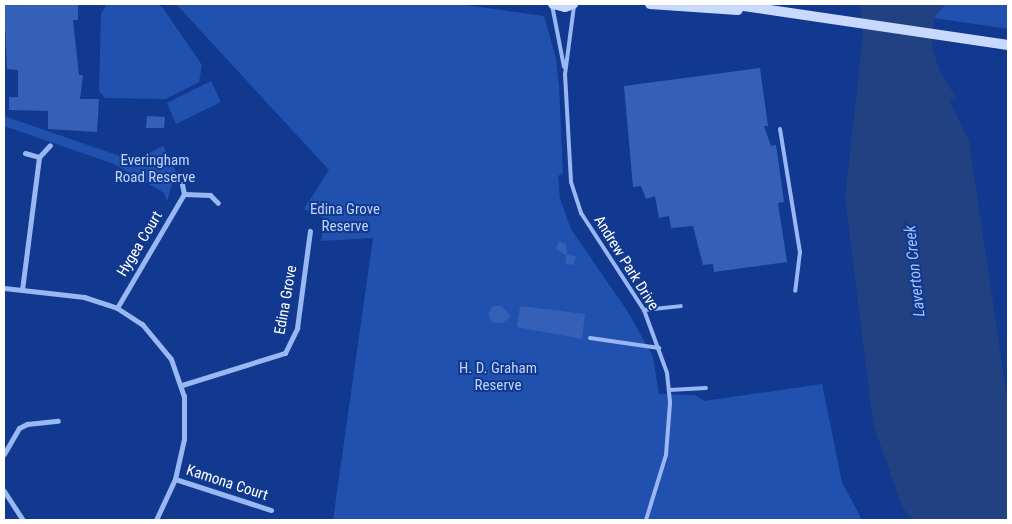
<!DOCTYPE html>
<html>
<head>
<meta charset="utf-8">
<style>
  body { margin:0 }
  #map { position:relative; width:1012px; height:524px; overflow:hidden; background:#10398f; font-family:"Roboto Condensed",sans-serif }
  div>[style] { position:absolute }
  [style*='--x'] { left:calc(var(--x)*1px); top:calc(var(--y)*1px); width:calc(var(--w)*1px); rotate:calc(var(--a)*1deg) }
  .green>* { inset:0; background:#2151af }
  .water>* { inset:0; background:#224182 }
  .building>* { inset:0; background:#3460b7 }
  .lane>* { height:4px; margin:-2px; padding:0 2px; transform-origin:2px; border-radius:2px; background:#99b7f3 }
  .street>* { height:5px; margin:-2.5px; padding:0 2.5px; transform-origin:2.5px; border-radius:2.5px; background:#99b7f3 }
  .secondary>* { height:10px; margin:-5px; padding:0 5px; transform-origin:5px; border-radius:5px; background:#c8d9fd }
  span { translate:-50% -50%; white-space:nowrap; text-align:center; line-height:1.15; -webkit-text-stroke:4px #10398f; paint-order:stroke }
  .park-label { font-size:15px; color:#c0d5fe }
  .street-label { font-size:15px; color:#fff }
  .water-label { font-size:16px; color:#a5c2fa; font-style:italic }
  .frame { position:absolute; inset:0; border:5px solid #fff; pointer-events:none }
</style>
</head>
<body>
<div id="map">
  <div class="green">
    <i style="clip-path:polygon(107px 4px,157px 4px,163px 8px,202px 65px,199px 82px,166px 99px,105px 98px,99px 91px,101px 14px)"></i>
    <i style="clip-path:polygon(176px 4px,458px 4px,544px 16px,556px 58px,559px 87px,563px 173px,558px 176px,560px 199px,571px 229px,628px 312px,653px 357px,659px 394px,695px 395px,704px 401px,822px 384px,842px 482px,862px 520px,333px 520px,373px 238px,321px 241px,324px 218px,304px 209px,329px 170px)"></i>
    <i style="clip-path:polygon(945px 4px,1008px 4px,1008px 29px,934px 18px)"></i>
    <i style="clip-path:polygon(211px 81px,221px 102px,176px 124px,167px 103px)"></i>
    <i style="clip-path:polygon(4px 116px,134px 161px,163px 146px,176px 172px,167px 201px,164px 193px,114px 164px,4px 126px)"></i>
  </div>
  <div class="water">
    <i style="clip-path:polygon(860px 4px,945px 4px,934px 18px,932px 47px,939px 69px,956px 98px,950px 101px,969px 141px,1008px 404px,1008px 520px,912px 520px,902px 506px,873px 424px,845px 198px,863px 34px)"></i>
  </div>
  <div class="building">
    <i style="clip-path:polygon(4px 4px,78px 4px,78px 20px,73px 20px,79px 75px,83px 75px,80px 99px,99px 99px,97px 132px,48px 129px,48px 111px,9px 110px,9px 97px,18px 97px,18px 70px,7px 69px)"></i>
    <i style="clip-path:polygon(760px 68px,768px 126px,764px 126px,771px 146px,776px 145px,784px 202px,778px 203px,787px 262px,714px 272px,713px 264px,703px 265px,693px 226px,671px 228px,669px 216px,659px 218px,655px 196px,646px 199px,641px 186px,633px 187px,624px 86px)"></i>
    <i style="clip-path:polygon(147px 116px,165px 117px,164px 128px,146px 128px)"></i>
    <i style="clip-path:polygon(559px 241px,566px 244px,567px 254px,576px 257px,573px 265px,566px 264px,566px 255px,556px 249px)"></i>
    <i style="clip-path:polygon(493px 306px,502px 306px,511px 317px,502px 323px,493px 323px,488px 314px)"></i>
    <i style="clip-path:polygon(520px 306px,585px 314px,582px 339px,517px 327px)"></i>
  </div>
  <div class="lane">
    <i style="--x:552;--y:5;--w:63;--a:79"></i>
    <i style="--x:574;--y:6;--w:69;--a:97.5"></i>
    <i style="--x:565;--y:74;--w:108;--a:86.8"></i>
    <i style="--x:571;--y:182;--w:33;--a:72"></i>
    <i style="--x:581;--y:213;--w:116;--a:57"></i>
    <i style="--x:644;--y:310;--w:67;--a:69.9"></i>
    <i style="--x:667;--y:373;--w:30;--a:84"></i>
    <i style="--x:670;--y:403;--w:52;--a:94.4"></i>
    <i style="--x:666;--y:455;--w:68;--a:107.1"></i>
    <i style="--x:780;--y:129;--w:125;--a:80.8"></i>
    <i style="--x:800;--y:252;--w:39;--a:97"></i>
    <i style="--x:644;--y:310;--w:37;--a:-6"></i>
    <i style="--x:590;--y:338;--w:70;--a:8.2"></i>
    <i style="--x:669;--y:390;--w:37;--a:-3"></i>
  </div>
  <div class="street">
    <i style="--x:25;--y:153;--w:15;--a:16"></i>
    <i style="--x:39;--y:157;--w:16;--a:-47"></i>
    <i style="--x:182;--y:184;--w:10;--a:79"></i>
    <i style="--x:184;--y:194;--w:26;--a:2"></i>
    <i style="--x:210;--y:195;--w:11;--a:45"></i>
    <i style="--x:4;--y:288;--w:81;--a:6.4"></i>
    <i style="--x:84;--y:297;--w:35;--a:18"></i>
    <i style="--x:117;--y:308;--w:30;--a:33"></i>
    <i style="--x:142;--y:324;--w:45;--a:50.4"></i>
    <i style="--x:171;--y:359;--w:39;--a:71"></i>
    <i style="--x:184;--y:396;--w:43;--a:90"></i>
    <i style="--x:184;--y:439;--w:41;--a:102.7"></i>
    <i style="--x:175;--y:479;--w:45;--a:114.9"></i>
    <i style="--x:22;--y:290;--w:134;--a:-82.7"></i>
    <i style="--x:117;--y:308;--w:132;--a:-59.6"></i>
    <i style="--x:182;--y:385;--w:108;--a:-17.3"></i>
    <i style="--x:285;--y:353;--w:28;--a:-64"></i>
    <i style="--x:297;--y:328;--w:98;--a:-82.4"></i>
    <i style="--x:4;--y:454;--w:30;--a:-60"></i>
    <i style="--x:19;--y:428;--w:9;--a:-27"></i>
    <i style="--x:27;--y:424;--w:31;--a:-6"></i>
    <i style="--x:175;--y:479;--w:101;--a:17.9"></i>
    <i style="--x:4;--y:491;--w:35;--a:57"></i>
  </div>
  <div class="secondary">
    <i style="--x:553;--y:4;--w:12;--a:14"></i>
    <i style="--x:565;--y:7;--w:9;--a:-21"></i>
    <i style="--x:650;--y:4;--w:88;--a:3.9"></i>
    <i style="--x:730;--y:4;--w:281;--a:8.4"></i>
  </div>
  <div class="park-label">
    <span style="left:155px;top:169px">Everingham<br>Road Reserve</span>
    <span style="left:345px;top:218px">Edina Grove<br>Reserve</span>
    <span style="left:498px;top:377px">H. D. Graham<br>Reserve</span>
  </div>
  <div class="street-label">
    <span style="left:140px;top:244px;rotate:-59deg">Hygea Court</span>
    <span style="left:626px;top:263px;rotate:58deg">Andrew Park Drive</span>
    <span style="left:286px;top:300px;rotate:-80deg">Edina Grove</span>
    <span style="left:227px;top:483px;rotate:18deg">Kamona Court</span>
  </div>
  <div class="water-label">
    <span style="left:915px;top:271px;rotate:-96deg">Laverton Creek</span>
  </div>
  <div class="frame"></div>
</div>
</body>
</html>
